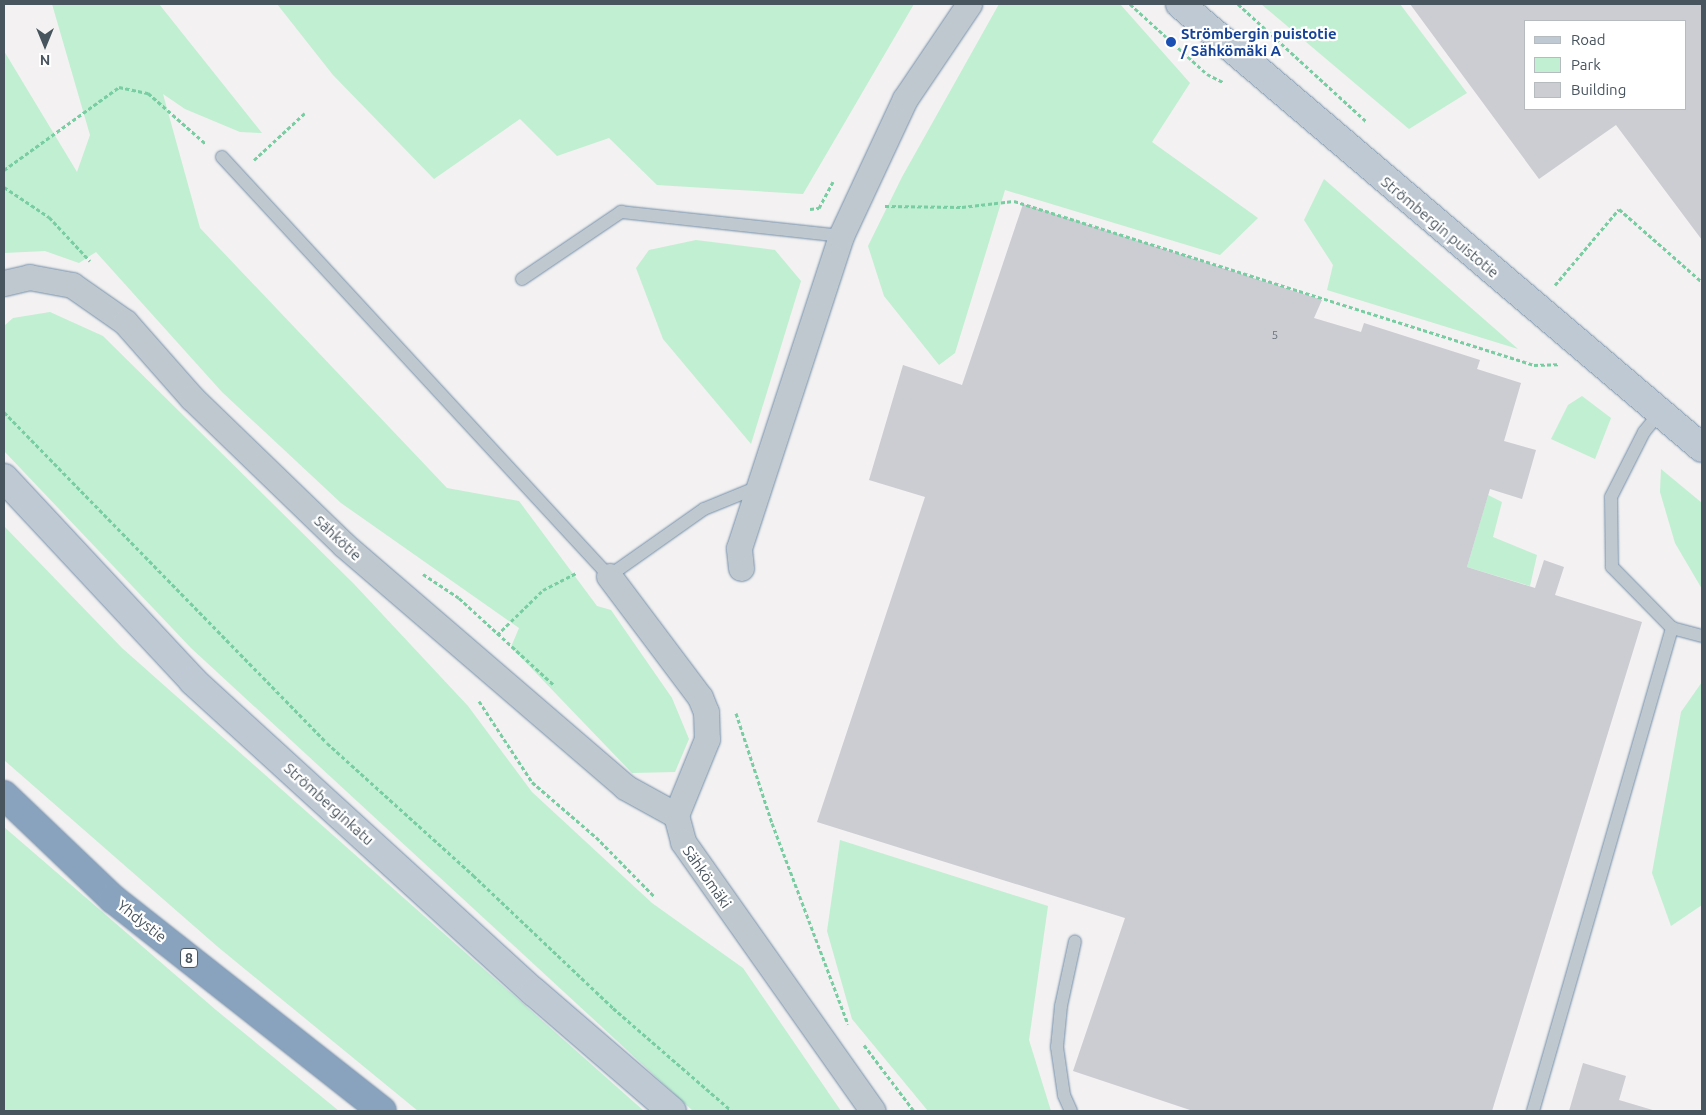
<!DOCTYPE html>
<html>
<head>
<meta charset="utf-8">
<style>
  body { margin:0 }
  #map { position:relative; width:1706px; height:1115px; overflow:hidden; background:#f3f1f1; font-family:Ubuntu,sans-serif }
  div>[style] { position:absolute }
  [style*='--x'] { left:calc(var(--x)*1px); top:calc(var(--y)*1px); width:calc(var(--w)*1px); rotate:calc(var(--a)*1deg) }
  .green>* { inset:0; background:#c0efd2 }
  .building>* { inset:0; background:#cbcdd3 }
  .path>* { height:3px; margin-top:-1.5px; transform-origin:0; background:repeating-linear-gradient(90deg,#78cda2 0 4px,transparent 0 6.5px) }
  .roads { filter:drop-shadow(0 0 1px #748faa) drop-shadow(0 0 1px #748faa) }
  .lane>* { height:12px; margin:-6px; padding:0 6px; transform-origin:6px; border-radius:6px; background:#bfc8cf }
  .street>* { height:25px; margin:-12.5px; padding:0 12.5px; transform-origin:12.5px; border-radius:12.5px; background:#bfc8cf }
  .secondary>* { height:28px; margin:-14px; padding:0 14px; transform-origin:14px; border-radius:14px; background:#bfc9d4 }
  .highway>* { height:28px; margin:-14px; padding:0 14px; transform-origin:14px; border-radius:14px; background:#89a3be }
  .dots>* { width:14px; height:14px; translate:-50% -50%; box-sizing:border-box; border:2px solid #fff; border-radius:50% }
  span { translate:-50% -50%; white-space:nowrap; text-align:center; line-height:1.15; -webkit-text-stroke:4.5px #fff; paint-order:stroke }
  .number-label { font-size:12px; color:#69727b }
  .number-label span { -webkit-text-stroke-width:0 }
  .shield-label span { padding:1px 4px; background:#fff; border:1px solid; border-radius:4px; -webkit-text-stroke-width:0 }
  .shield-label { font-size:14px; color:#48545e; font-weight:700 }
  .transit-label { font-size:15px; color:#164399; font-weight:700 }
  .left { translate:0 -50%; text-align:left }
  .street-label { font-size:15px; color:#48545e }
  .frame { position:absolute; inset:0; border:5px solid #48545e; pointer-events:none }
  .legend { position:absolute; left:1524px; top:20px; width:162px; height:90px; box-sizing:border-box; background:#fff; border:1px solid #b6bbbf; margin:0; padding:6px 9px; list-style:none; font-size:15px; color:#48545e }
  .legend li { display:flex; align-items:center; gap:10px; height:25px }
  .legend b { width:25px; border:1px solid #b6bbbf }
  .north { position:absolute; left:20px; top:20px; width:50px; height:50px; -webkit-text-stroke:4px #fff; paint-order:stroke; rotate:180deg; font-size:14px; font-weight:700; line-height:20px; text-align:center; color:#48545e }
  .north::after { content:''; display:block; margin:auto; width:18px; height:22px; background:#48545e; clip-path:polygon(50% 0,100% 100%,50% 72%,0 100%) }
</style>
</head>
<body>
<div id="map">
  <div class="green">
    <i style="clip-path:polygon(52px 4px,159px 4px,262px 133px,240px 132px,185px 109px,163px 94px,200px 228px,447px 488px,519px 501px,597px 606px,611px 610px,672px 698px,689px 739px,675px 772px,632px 773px,511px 647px,519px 628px,341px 503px,222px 392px,96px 252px,79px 263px,45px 251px,4px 253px,4px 51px,77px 172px,90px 135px)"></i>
    <i style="clip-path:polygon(277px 4px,914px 4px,803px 194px,657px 185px,609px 138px,557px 156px,520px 119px,434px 179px,333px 75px)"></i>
    <i style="clip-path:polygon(999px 4px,1120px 4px,1190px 83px,1152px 142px,1258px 218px,1220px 255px,1005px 190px,955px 353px,939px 365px,884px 296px,868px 246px,902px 177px)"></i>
    <i style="clip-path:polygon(1261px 4px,1400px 4px,1467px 93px,1409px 129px)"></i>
    <i style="clip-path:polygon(1324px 179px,1518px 349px,1327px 290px,1333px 265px,1304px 220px)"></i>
    <i style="clip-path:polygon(696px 240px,775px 250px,801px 281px,751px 444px,663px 339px,636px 268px,649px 250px)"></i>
    <i style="clip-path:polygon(50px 312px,103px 336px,354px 584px,468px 706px,532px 792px,652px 903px,743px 968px,841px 1111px,693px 1111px,191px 648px,4px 451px,4px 326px,13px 318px)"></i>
    <i style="clip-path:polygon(1582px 396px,1611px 418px,1595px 459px,1551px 439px,1568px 405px)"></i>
    <i style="clip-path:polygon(1661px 469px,1702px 503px,1702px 589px,1675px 543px,1660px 492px)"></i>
    <i style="clip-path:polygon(1488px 495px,1502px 502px,1493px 537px,1537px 555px,1530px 586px,1467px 567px)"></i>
    <i style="clip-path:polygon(4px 526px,122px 648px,644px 1111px,418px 1111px,218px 947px,4px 760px)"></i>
    <i style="clip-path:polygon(1702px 682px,1702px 905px,1671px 926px,1652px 873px,1681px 712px)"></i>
    <i style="clip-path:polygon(4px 827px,216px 1010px,339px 1111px,4px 1111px)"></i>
    <i style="clip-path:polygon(840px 840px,1048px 906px,1029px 1040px,1051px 1111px,928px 1111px,852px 1019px,827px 931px)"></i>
  </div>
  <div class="building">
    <i style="clip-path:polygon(evenodd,1410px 4px,1702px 4px,1702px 240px,1616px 125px,1539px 179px,1410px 4px,1525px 21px,1685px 21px,1685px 109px,1525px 109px,1525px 21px)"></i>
    <i style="clip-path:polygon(1023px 204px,1322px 300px,1314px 318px,1361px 332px,1364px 323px,1480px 360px,1477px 369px,1521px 383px,1504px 441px,1536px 450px,1522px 499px,1490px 489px,1467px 567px,1535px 588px,1544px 560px,1564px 567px,1555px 595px,1642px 622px,1492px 1111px,1193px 1111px,1073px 1071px,1125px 918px,817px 822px,925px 497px,869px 480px,903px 365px,962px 385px)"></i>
    <i style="clip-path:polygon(1583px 1063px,1626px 1076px,1619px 1100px,1656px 1111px,1569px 1111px)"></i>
  </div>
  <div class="path">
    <i style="--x:1130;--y:4;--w:104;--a:42.3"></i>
    <i style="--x:1207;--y:74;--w:18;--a:27"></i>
    <i style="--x:1238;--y:4;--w:175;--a:42.5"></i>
    <i style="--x:254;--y:160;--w:69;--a:-42.7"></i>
    <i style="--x:4;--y:170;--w:142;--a:-35.8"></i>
    <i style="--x:119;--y:87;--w:30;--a:12"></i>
    <i style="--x:148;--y:93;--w:77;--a:41.3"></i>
    <i style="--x:4;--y:187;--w:54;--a:33.7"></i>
    <i style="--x:49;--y:217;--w:60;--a:47"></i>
    <i style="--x:885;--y:206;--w:77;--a:0.7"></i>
    <i style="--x:962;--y:207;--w:52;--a:-6.6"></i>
    <i style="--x:1014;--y:201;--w:545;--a:17.5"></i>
    <i style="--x:1534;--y:365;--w:24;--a:-2"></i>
    <i style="--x:810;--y:209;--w:9;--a:-6"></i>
    <i style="--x:819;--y:208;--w:30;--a:-62"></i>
    <i style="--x:1555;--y:285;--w:99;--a:-49.9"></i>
    <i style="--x:1619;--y:209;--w:111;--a:41.3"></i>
    <i style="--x:4;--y:412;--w:462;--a:45.7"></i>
    <i style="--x:327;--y:743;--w:197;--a:42.1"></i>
    <i style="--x:473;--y:875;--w:193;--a:43.5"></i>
    <i style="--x:613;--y:1008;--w:157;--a:40.9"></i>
    <i style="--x:423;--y:574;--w:43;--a:33.7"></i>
    <i style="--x:459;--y:598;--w:130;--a:42.5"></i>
    <i style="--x:497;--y:635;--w:64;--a:-44.4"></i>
    <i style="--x:543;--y:590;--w:37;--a:-27"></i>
    <i style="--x:479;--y:701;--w:97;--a:56.8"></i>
    <i style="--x:532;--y:782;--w:84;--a:40.7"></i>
    <i style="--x:596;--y:837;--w:83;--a:45.5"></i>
    <i style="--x:736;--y:713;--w:116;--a:71.9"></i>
    <i style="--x:772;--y:823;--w:215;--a:69.3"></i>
    <i style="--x:864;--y:1045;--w:83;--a:52.9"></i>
  </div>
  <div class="roads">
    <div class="lane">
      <i style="--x:222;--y:157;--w:570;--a:47.27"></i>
      <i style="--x:609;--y:576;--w:116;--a:-35.2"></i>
      <i style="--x:704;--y:509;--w:58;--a:-22.2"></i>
      <i style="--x:522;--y:279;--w:120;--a:-34.1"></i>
      <i style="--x:621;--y:212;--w:221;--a:6.2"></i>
      <i style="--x:1672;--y:628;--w:31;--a:15"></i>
      <i style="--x:1071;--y:1111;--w:17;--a:-114"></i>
      <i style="--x:1064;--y:1095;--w:49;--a:-98.3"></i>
      <i style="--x:1057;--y:1047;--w:41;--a:-84.4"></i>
      <i style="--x:1061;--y:1006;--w:66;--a:-77.8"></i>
      <i style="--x:1533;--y:1111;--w:503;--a:-73.94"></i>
      <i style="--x:1672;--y:628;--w:86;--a:-134.5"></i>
      <i style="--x:1612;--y:567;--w:70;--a:-90.8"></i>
      <i style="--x:1611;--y:497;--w:73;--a:-63.1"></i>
      <i style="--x:1644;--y:432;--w:26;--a:-51"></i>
    </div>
    <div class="street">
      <i style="--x:4;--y:283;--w:26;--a:-13"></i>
      <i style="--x:29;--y:277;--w:44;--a:10.5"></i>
      <i style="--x:72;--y:285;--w:65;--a:34.9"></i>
      <i style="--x:125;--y:322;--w:101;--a:48.6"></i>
      <i style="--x:192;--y:398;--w:211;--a:44"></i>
      <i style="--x:344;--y:545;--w:371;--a:40.7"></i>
      <i style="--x:625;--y:787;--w:58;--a:28.8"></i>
      <i style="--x:741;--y:568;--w:20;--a:-96"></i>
      <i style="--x:739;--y:548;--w:328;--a:-71.9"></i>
      <i style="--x:841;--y:236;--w:151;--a:-65"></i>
      <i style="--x:905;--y:99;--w:115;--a:-56"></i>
      <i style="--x:609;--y:576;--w:151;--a:53.1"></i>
      <i style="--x:700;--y:697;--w:16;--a:68"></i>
      <i style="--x:706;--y:712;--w:27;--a:88"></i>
      <i style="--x:707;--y:739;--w:82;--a:112.2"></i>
      <i style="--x:676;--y:815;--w:28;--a:75"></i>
      <i style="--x:683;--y:842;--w:329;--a:54.8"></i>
    </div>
    <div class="secondary">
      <i style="--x:1180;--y:4;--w:685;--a:40.38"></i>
      <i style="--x:4;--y:478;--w:277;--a:47"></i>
      <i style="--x:193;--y:681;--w:462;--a:42.4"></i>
      <i style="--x:534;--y:992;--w:182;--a:40.8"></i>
    </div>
    <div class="highway">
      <i style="--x:4;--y:795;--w:151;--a:43.7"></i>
      <i style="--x:113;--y:899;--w:342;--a:38.2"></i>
    </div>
  </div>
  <div class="dots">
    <i style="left:1171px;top:42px;background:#1a4fb4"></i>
  </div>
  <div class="number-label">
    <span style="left:1275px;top:335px">5</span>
  </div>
  <div class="shield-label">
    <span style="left:189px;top:958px">8</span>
  </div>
  <div class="transit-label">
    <span class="left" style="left:1181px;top:42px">Strömbergin puistotie<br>/ Sähkömäki A</span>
  </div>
  <div class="street-label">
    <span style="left:1440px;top:227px;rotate:40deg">Strömbergin puistotie</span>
    <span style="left:338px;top:538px;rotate:43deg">Sähkötie</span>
    <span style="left:329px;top:804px;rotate:42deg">Strömberginkatu</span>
    <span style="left:707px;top:877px;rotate:55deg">Sähkömäki</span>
    <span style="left:142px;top:921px;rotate:38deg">Yhdystie</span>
  </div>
  <div class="frame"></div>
  <ul class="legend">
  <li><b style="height:6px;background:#bfc9d4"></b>Road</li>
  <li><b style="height:14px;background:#c0efd2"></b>Park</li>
  <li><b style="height:14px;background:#cbcdd3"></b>Building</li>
  </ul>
  <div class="north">N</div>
</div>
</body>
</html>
